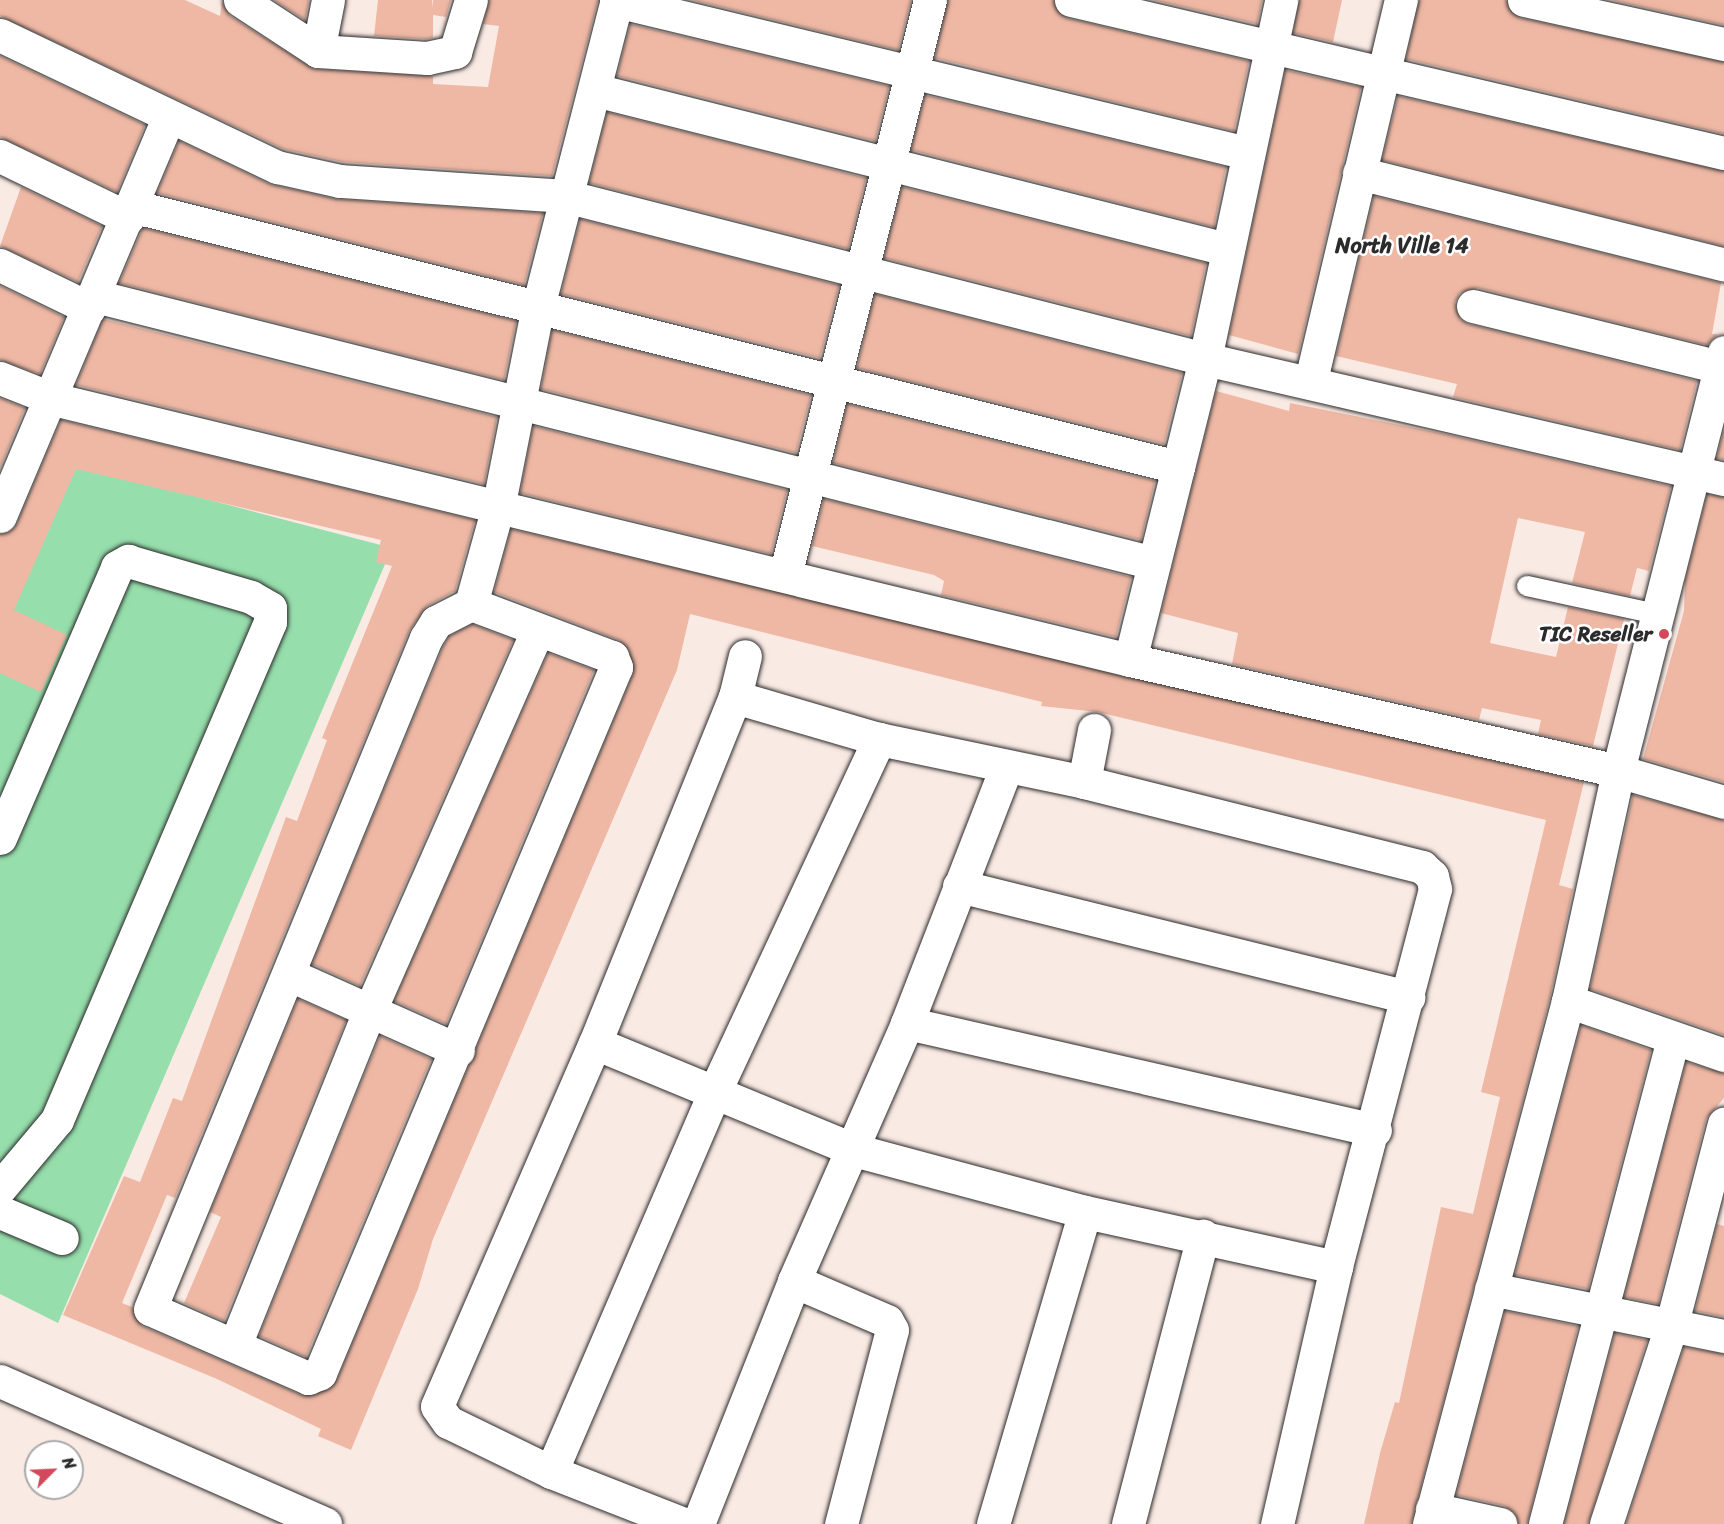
<!DOCTYPE html>
<html>
<head>
<meta charset="utf-8">
<style>
  body { margin:0 }
  #map { position:relative; width:1724px; height:1524px; overflow:hidden; background:#faeae4; font-family:Sriracha,sans-serif }
  div>[style] { position:absolute }
  [style*='--x'] { left:calc(var(--x)*1px); top:calc(var(--y)*1px); width:calc(var(--w)*1px); rotate:calc(var(--a)*1deg) }
  .green>* { inset:0; background:#96deac }
  .building>* { inset:0; background:#efb8a5 }
  .roads { filter:drop-shadow(0 0 2px #2b2b2b) drop-shadow(0 0 2px #2b2b2b) }
  .service>* { height:20px; margin:-10px; padding:0 10px; transform-origin:10px; border-radius:10px; background:#fff }
  .minor>* { height:33px; margin:-16.5px; padding:0 16.5px; transform-origin:16.5px; border-radius:16.5px; background:#fff }
  .tertiary>* { height:33px; margin:-16.5px; padding:0 16.5px; transform-origin:16.5px; border-radius:16.5px; background:#fff }
  .dots>* { width:16px; height:16px; translate:-50% -50%; box-sizing:border-box; border:3px solid #fff; border-radius:50% }
  span { translate:-50% -50%; white-space:nowrap; text-align:center; line-height:1.15; -webkit-text-stroke:5px #fff; paint-order:stroke }
  .poi-label { font-size:21px; color:#2b2b2b; font-weight:700 }
  .right { translate:-100% -50%; text-align:right }
  .neighbourhood-label { font-size:22px; color:#2b2b2b; font-weight:700 }
  .north { position:absolute; left:24px; top:1440px; width:60px; height:60px; box-sizing:border-box; background:#fff; border:2px solid #aaa; border-radius:50%; rotate:66deg; font-size:16px; font-weight:700; line-height:24px; text-align:center; color:#2b2b2b }
  .north::after { content:''; display:block; margin:auto; width:21px; height:27px; background:#d1495b; clip-path:polygon(50% 0,100% 100%,50% 72%,0 100%) }
</style>
</head>
<body>
<div id="map">
  <div class="green">
    <i style="clip-path:polygon(77px 465px,392px 548px,58px 1323px,0 1294px,0 631px)"></i>
  </div>
  <div class="building">
    <i style="clip-path:polygon(0 0,185px 0,220px 16px,222px 1px,230px 16px,314px 69px,433px 76px,433px 84px,488px 87px,499px 26px,483px 24px,489px 0,598px 0,552px 176px,343px 162px,283px 149px,0 16px)"></i>
    <i style="clip-path:polygon(274px 0,309px 0,305px 20px)"></i>
    <i style="clip-path:polygon(378px 0,432px 0,433px 8px,433px 0,451px 0,446px 17px,433px 15px,433px 38px,426px 39px,374px 36px)"></i>
    <i style="clip-path:polygon(692px 0,911px 0,898px 50px)"></i>
    <i style="clip-path:polygon(948px 0,1053px 0,1067px 18px,1249px 61px,1234px 131px,935px 58px)"></i>
    <i style="clip-path:polygon(1153px 0,1262px 0,1257px 24px)"></i>
    <i style="clip-path:polygon(1299px 0,1342px 0,1333px 42px,1293px 33px)"></i>
    <i style="clip-path:polygon(1419px 0,1506px 0,1520px 18px,1724px 62px,1724px 134px,1406px 59px)"></i>
    <i style="clip-path:polygon(1611px 0,1724px 0,1724px 25px)"></i>
    <i style="clip-path:polygon(630px 24px,889px 86px,875px 141px,617px 76px)"></i>
    <i style="clip-path:polygon(0 56px,145px 125px,117px 192px,0 137px)"></i>
    <i style="clip-path:polygon(1285px 70px,1361px 87px,1298px 354px,1229px 335px)"></i>
    <i style="clip-path:polygon(925px 95px,1226px 167px,1214px 227px,911px 150px)"></i>
    <i style="clip-path:polygon(1398px 96px,1724px 171px,1724px 246px,1382px 160px)"></i>
    <i style="clip-path:polygon(607px 112px,866px 178px,848px 249px,589px 183px)"></i>
    <i style="clip-path:polygon(179px 141px,269px 184px,336px 199px,543px 213px,524px 285px,157px 193px)"></i>
    <i style="clip-path:polygon(21px 187px,102px 226px,78px 282px,0 246px)"></i>
    <i style="clip-path:polygon(902px 187px,1206px 263px,1191px 336px,884px 258px)"></i>
    <i style="clip-path:polygon(1374px 196px,1721px 283px,1712px 334px,1718px 334px,1707px 345px,1478px 288px,1460px 293px,1455px 302px,1460px 319px,1468px 324px,1697px 381px,1680px 450px,1453px 397px,1457px 384px,1336px 356px)"></i>
    <i style="clip-path:polygon(580px 219px,839px 285px,820px 358px,561px 294px)"></i>
    <i style="clip-path:polygon(143px 228px,516px 321px,504px 380px,119px 283px)"></i>
    <i style="clip-path:polygon(0 286px,64px 317px,40px 374px,0 360px)"></i>
    <i style="clip-path:polygon(875px 294px,1182px 373px,1164px 444px,857px 368px)"></i>
    <i style="clip-path:polygon(103px 319px,497px 417px,484px 484px,76px 385px)"></i>
    <i style="clip-path:polygon(552px 330px,811px 395px,796px 453px,541px 389px)"></i>
    <i style="clip-path:polygon(1216px 391px,1289px 411px,1290px 403px,1445px 434px,1671px 486px,1649px 571px,1637px 568px,1630px 596px,1572px 583px,1585px 532px,1518px 518px,1490px 643px,1556px 657px,1568px 607px,1624px 619px,1593px 746px,1538px 734px,1541px 720px,1482px 708px,1479px 720px,1232px 664px,1238px 633px,1161px 613px)"></i>
    <i style="clip-path:polygon(0 398px,25px 408px,0 468px)"></i>
    <i style="clip-path:polygon(847px 404px,1155px 481px,1141px 540px,833px 463px)"></i>
    <i style="clip-path:polygon(61px 420px,475px 520px,455px 591px,427px 606px,409px 631px,175px 1198px,167px 1195px,122px 1303px,132px 1307px,142px 1326px,301px 1395px,315px 1395px,337px 1380px,633px 674px,629px 650px,619px 640px,494px 592px,511px 529px,1584px 782px,1559px 885px,1573px 889px,1550px 997px,1411px 1524px,1364px 1524px,1380px 1453px,1395px 1402px,1399px 1403px,1441px 1207px,1473px 1214px,1500px 1097px,1481px 1092px,1546px 820px,1098px 712px,1041px 706px,1042px 702px,690px 614px,677px 670px,433px 1239px,418px 1289px,351px 1450px,318px 1436px,321px 1429px,217px 1379px,63px 1315px,124px 1176px,140px 1182px,173px 1098px,182px 1101px,286px 817px,297px 821px,327px 740px,322px 738px,392px 566px,376px 562px,381px 540px,76px 469px,14px 610px,67px 635px,41px 692px,0 673px,0 534px,17px 523px)"></i>
    <i style="clip-path:polygon(533px 426px,787px 490px,771px 554px,520px 493px)"></i>
    <i style="clip-path:polygon(1724px 428px,1724px 460px,1717px 458px)"></i>
    <i style="clip-path:polygon(1707px 494px,1724px 497px,1724px 782px,1643px 759px,1684px 611px,1685px 581px)"></i>
    <i style="clip-path:polygon(824px 499px,1131px 577px,1116px 637px,941px 595px,944px 581px,934px 575px,812px 546px)"></i>
    <i style="clip-path:polygon(472px 624px,513px 640px,360px 986px,312px 964px,443px 647px,449px 636px)"></i>
    <i style="clip-path:polygon(548px 653px,594px 670px,446px 1024px,394px 1001px)"></i>
    <i style="clip-path:polygon(1633px 795px,1724px 820px,1724px 1035px,1590px 989px)"></i>
    <i style="clip-path:polygon(298px 999px,346px 1020px,224px 1321px,184px 1303px,221px 1217px,210px 1212px)"></i>
    <i style="clip-path:polygon(1581px 1025px,1651px 1050px,1588px 1289px,1515px 1275px)"></i>
    <i style="clip-path:polygon(380px 1036px,431px 1059px,306px 1357px,259px 1336px)"></i>
    <i style="clip-path:polygon(1686px 1062px,1724px 1073px,1724px 1098px,1706px 1119px,1658px 1304px,1624px 1297px)"></i>
    <i style="clip-path:polygon(1717px 1224px,1724px 1226px,1724px 1317px,1695px 1311px)"></i>
    <i style="clip-path:polygon(1505px 1311px,1578px 1326px,1527px 1524px,1518px 1524px,1505px 1506px,1456px 1495px)"></i>
    <i style="clip-path:polygon(1615px 1333px,1647px 1340px,1588px 1524px,1564px 1524px)"></i>
    <i style="clip-path:polygon(1684px 1347px,1724px 1354px,1724px 1524px,1626px 1524px)"></i>
  </div>
  <div class="roads">
    <div class="service">
      <i style="--x:1527;--y:586;--w:133;--a:12.2"></i>
    </div>
    <div class="minor">
      <i style="--x:240;--y:0;--w:93;--a:33.2"></i>
      <i style="--x:318;--y:51;--w:109;--a:3.7"></i>
      <i style="--x:427;--y:58;--w:29;--a:-12"></i>
      <i style="--x:455;--y:52;--w:54;--a:-72.9"></i>
      <i style="--x:1071;--y:0;--w:671;--a:13.19"></i>
      <i style="--x:1524;--y:0;--w:205;--a:12.4"></i>
      <i style="--x:616;--y:1;--w:649;--a:13.54"></i>
      <i style="--x:0;--y:35;--w:307;--a:25.5"></i>
      <i style="--x:277;--y:167;--w:65;--a:12.5"></i>
      <i style="--x:340;--y:181;--w:225;--a:3.8"></i>
      <i style="--x:565;--y:196;--w:660;--a:14.29"></i>
      <i style="--x:1205;--y:359;--w:533;--a:13.02"></i>
      <i style="--x:318;--y:51;--w:52;--a:-78.9"></i>
      <i style="--x:595;--y:90;--w:651;--a:14.14"></i>
      <i style="--x:0;--y:156;--w:142;--a:25.8"></i>
      <i style="--x:1359;--y:173;--w:376;--a:14.1"></i>
      <i style="--x:135;--y:207;--w:1075;--a:14"></i>
      <i style="--x:0;--y:265;--w:99;--a:25.8"></i>
      <i style="--x:95;--y:296;--w:1092;--a:14.15"></i>
      <i style="--x:1473;--y:306;--w:254;--a:13.9"></i>
      <i style="--x:0;--y:378;--w:57;--a:21.6"></i>
      <i style="--x:53;--y:399;--w:1108;--a:13.62"></i>
      <i style="--x:1130;--y:660;--w:500;--a:12.81"></i>
      <i style="--x:1618;--y:771;--w:110;--a:16.3"></i>
      <i style="--x:1311;--y:380;--w:391;--a:-76.7"></i>
      <i style="--x:0;--y:516;--w:432;--a:-67.1"></i>
      <i style="--x:785;--y:575;--w:593;--a:-75.85"></i>
      <i style="--x:471;--y:604;--w:151;--a:20.6"></i>
      <i style="--x:612;--y:657;--w:11;--a:68"></i>
      <i style="--x:616;--y:667;--w:766;--a:112.75"></i>
      <i style="--x:320;--y:1373;--w:13;--a:157"></i>
      <i style="--x:308;--y:1378;--w:172;--a:-156.4"></i>
      <i style="--x:150;--y:1309;--w:726;--a:-67.64"></i>
      <i style="--x:426;--y:638;--w:19;--a:-58"></i>
      <i style="--x:436;--y:622;--w:39;--a:-27"></i>
      <i style="--x:471;--y:604;--w:105;--a:-74.5"></i>
      <i style="--x:499;--y:503;--w:196;--a:-78.8"></i>
      <i style="--x:537;--y:311;--w:321;--a:-75.6"></i>
      <i style="--x:1130;--y:660;--w:310;--a:-76"></i>
      <i style="--x:1205;--y:359;--w:367;--a:-78"></i>
      <i style="--x:735;--y:697;--w:150;--a:16.3"></i>
      <i style="--x:879;--y:739;--w:209;--a:11.8"></i>
      <i style="--x:1084;--y:782;--w:349;--a:14.1"></i>
      <i style="--x:1422;--y:867;--w:13;--a:42"></i>
      <i style="--x:1432;--y:876;--w:13;--a:77"></i>
      <i style="--x:1435;--y:889;--w:391;--a:104.7"></i>
      <i style="--x:1336;--y:1267;--w:264;--a:102.9"></i>
      <i style="--x:1084;--y:782;--w:53;--a:-79.1"></i>
      <i style="--x:0;--y:838;--w:295;--a:-66.6"></i>
      <i style="--x:117;--y:567;--w:13;--a:-29"></i>
      <i style="--x:128;--y:561;--w:128;--a:16.3"></i>
      <i style="--x:251;--y:597;--w:22;--a:30"></i>
      <i style="--x:270;--y:608;--w:14;--a:90"></i>
      <i style="--x:270;--y:622;--w:542;--a:113.16"></i>
      <i style="--x:57;--y:1120;--w:89;--a:130"></i>
      <i style="--x:959;--y:886;--w:463;--a:13.9"></i>
      <i style="--x:290;--y:975;--w:184;--a:24.1"></i>
      <i style="--x:1568;--y:1001;--w:165;--a:19.1"></i>
      <i style="--x:907;--y:1023;--w:480;--a:12.9"></i>
      <i style="--x:595;--y:1043;--w:280;--a:22.4"></i>
      <i style="--x:854;--y:1150;--w:239;--a:15"></i>
      <i style="--x:1085;--y:1212;--w:257;--a:12.4"></i>
      <i style="--x:0;--y:1212;--w:67;--a:22.8"></i>
      <i style="--x:794;--y:1281;--w:101;--a:23.3"></i>
      <i style="--x:887;--y:1321;--w:10;--a:61"></i>
      <i style="--x:892;--y:1330;--w:201;--a:104.7"></i>
      <i style="--x:1491;--y:1289;--w:238;--a:11.4"></i>
      <i style="--x:235;--y:1345;--w:361;--a:-68.1"></i>
      <i style="--x:370;--y:1010;--w:413;--a:-66.2"></i>
      <i style="--x:0;--y:1381;--w:355;--a:23.7"></i>
      <i style="--x:551;--y:1472;--w:413;--a:-66.7"></i>
      <i style="--x:714;--y:1093;--w:391;--a:-65"></i>
      <i style="--x:1432;--y:1509;--w:70;--a:12.4"></i>
      <i style="--x:684;--y:1524;--w:143;--a:-158.6"></i>
      <i style="--x:551;--y:1472;--w:114;--a:-154.1"></i>
      <i style="--x:448;--y:1422;--w:19;--a:-125"></i>
      <i style="--x:437;--y:1406;--w:396;--a:-66.5"></i>
      <i style="--x:595;--y:1043;--w:373;--a:-68"></i>
      <i style="--x:735;--y:697;--w:42;--a:-76.3"></i>
      <i style="--x:698;--y:1524;--w:261;--a:-68.4"></i>
      <i style="--x:794;--y:1281;--w:282;--a:-66.3"></i>
      <i style="--x:907;--y:1023;--w:274;--a:-68.8"></i>
      <i style="--x:993;--y:1524;--w:325;--a:-73.6"></i>
      <i style="--x:1128;--y:1524;--w:298;--a:-75.4"></i>
      <i style="--x:1545;--y:1524;--w:502;--a:-75.22"></i>
      <i style="--x:1606;--y:1524;--w:212;--a:-71.8"></i>
      <i style="--x:1672;--y:1323;--w:206;--a:-75.4"></i>
    </div>
    <div class="tertiary">
      <i style="--x:1429;--y:1524;--w:541;--a:-75.12"></i>
      <i style="--x:1568;--y:1001;--w:235;--a:-77.7"></i>
      <i style="--x:1618;--y:771;--w:432;--a:-75.8"></i>
    </div>
  </div>
  <div class="dots">
    <i style="left:1664px;top:634px;background:#d1495b"></i>
  </div>
  <div class="poi-label">
    <span class="right" style="left:1652px;top:634px">TIC Reseller</span>
  </div>
  <div class="neighbourhood-label">
    <span style="left:1402px;top:246px">North Ville 14</span>
  </div>
  <div class="north">N</div>
</div>
</body>
</html>
